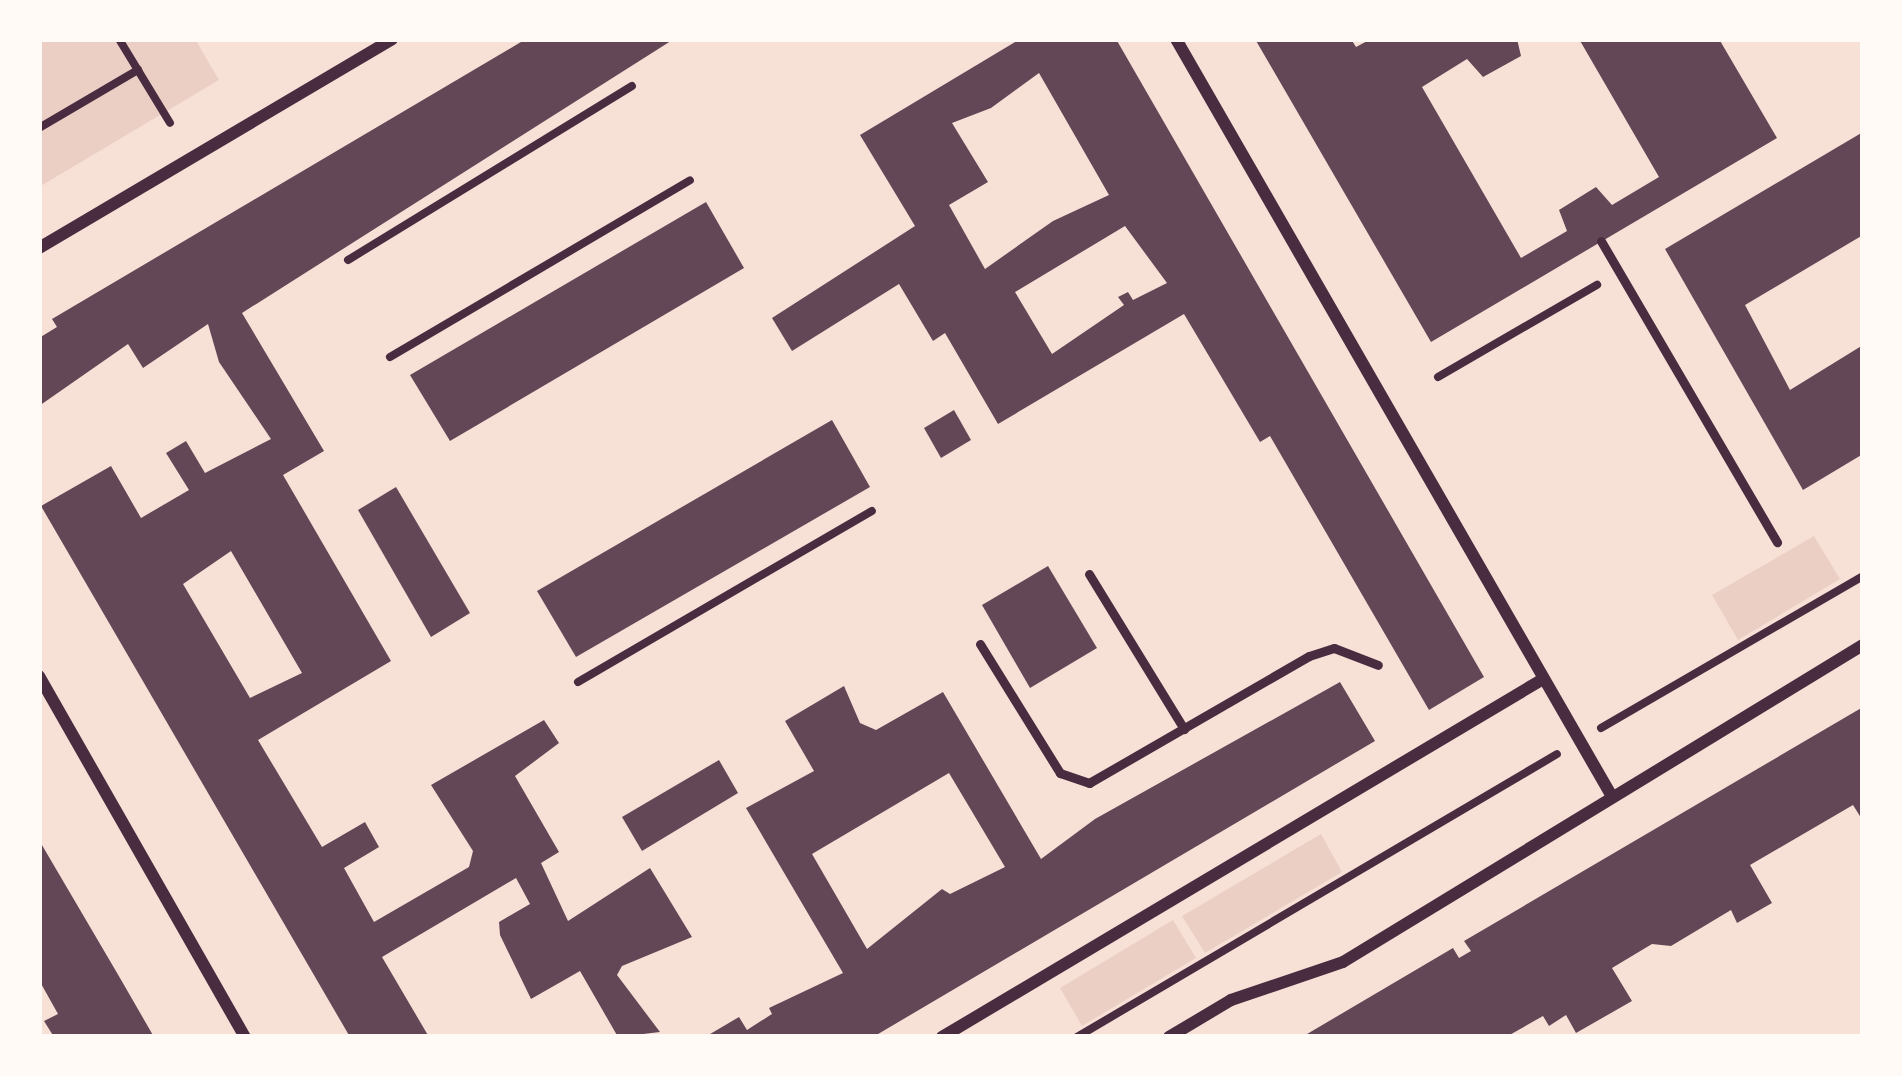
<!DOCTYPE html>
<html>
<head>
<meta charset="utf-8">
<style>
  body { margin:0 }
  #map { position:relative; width:1902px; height:1076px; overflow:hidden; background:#f7e1d7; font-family:"Noto Sans",sans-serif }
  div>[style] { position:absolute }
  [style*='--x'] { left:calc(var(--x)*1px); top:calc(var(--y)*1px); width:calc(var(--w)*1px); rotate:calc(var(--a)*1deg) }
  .green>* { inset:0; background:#ebcfc5 }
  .building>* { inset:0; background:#644757 }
  .path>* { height:8px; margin:-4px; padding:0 4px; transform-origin:4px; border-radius:4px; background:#4a2c40 }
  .service>* { height:9px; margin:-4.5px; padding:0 4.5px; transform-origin:4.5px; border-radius:4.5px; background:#4a2c40 }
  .minor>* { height:12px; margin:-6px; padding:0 6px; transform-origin:6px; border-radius:6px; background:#4a2c40 }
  span { translate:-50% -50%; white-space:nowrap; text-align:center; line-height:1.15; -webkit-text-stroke:9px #fffaf5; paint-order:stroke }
  .frame { position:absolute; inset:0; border:42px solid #fffaf5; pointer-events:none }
</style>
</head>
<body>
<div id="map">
  <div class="green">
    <i style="clip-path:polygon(39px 39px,195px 39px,219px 80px,39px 187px)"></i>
    <i style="clip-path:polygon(1814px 536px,1840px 579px,1738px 640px,1712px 595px)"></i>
    <i style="clip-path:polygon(1321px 834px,1342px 872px,1205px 953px,1182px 916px)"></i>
    <i style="clip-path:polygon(1173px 920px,1196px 958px,1082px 1026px,1060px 988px)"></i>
  </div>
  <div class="building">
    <i style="clip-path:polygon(evenodd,526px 39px,674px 39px,242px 313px,324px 451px,283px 475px,391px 661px,258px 740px,322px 847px,365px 822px,379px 847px,344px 868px,374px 922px,469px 867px,473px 851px,431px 785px,544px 720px,559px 743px,515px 776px,559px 852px,541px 863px,568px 921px,650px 868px,692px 937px,622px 966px,617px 975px,660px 1032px,618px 1037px,580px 971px,531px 999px,500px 935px,499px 922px,530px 904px,516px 878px,382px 957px,429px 1037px,350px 1037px,41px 506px,111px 466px,141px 518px,189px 490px,166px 453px,186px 441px,205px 473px,271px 439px,219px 362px,208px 324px,143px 368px,128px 344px,39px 406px,39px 338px,57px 327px,52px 319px,526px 39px,231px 551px,302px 673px,250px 698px,183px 584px,231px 551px)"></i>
    <i style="clip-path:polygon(evenodd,1020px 39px,1116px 39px,1484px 677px,1429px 710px,1270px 436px,1260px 442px,1184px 314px,998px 424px,945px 333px,933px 341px,899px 284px,792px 351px,772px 318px,915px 226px,860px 135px,1020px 39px,1039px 73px,1109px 195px,1053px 221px,985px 269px,949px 205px,988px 182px,952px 123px,991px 108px,1039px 73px,1020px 39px,1125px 226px,1167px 283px,1133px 300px,1128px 292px,1118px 297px,1124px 305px,1052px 354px,1015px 292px,1125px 226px)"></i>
    <i style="clip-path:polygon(1255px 39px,1351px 39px,1356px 47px,1371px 39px,1517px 39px,1521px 56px,1483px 77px,1467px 59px,1422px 87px,1521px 258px,1567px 231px,1559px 210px,1596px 187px,1612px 205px,1659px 177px,1579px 39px,1719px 39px,1777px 138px,1431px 342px)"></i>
    <i style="clip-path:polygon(1863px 132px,1863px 235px,1745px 305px,1790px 390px,1863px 345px,1863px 454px,1803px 490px,1665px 249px)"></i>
    <i style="clip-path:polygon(706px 202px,744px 268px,450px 441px,410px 375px)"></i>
    <i style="clip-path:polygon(954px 410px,971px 440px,941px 458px,924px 428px)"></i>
    <i style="clip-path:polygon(832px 420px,870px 487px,576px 657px,537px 591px)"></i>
    <i style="clip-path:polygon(396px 487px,470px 613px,431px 637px,358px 510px)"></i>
    <i style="clip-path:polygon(1048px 566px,1097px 648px,1030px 688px,982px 605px)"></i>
    <i style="clip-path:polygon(evenodd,1340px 682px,1375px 741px,873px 1037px,705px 1037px,739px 1017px,747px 1030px,772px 1014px,769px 1008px,843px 973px,746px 808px,814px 771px,785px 721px,844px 686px,860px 723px,876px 730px,943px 692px,1041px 859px,1095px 819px,1340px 682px,949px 773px,1005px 867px,950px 894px,942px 889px,867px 949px,812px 854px,949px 773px)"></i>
    <i style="clip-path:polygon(1863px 707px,1863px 821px,1853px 805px,1750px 865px,1772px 903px,1737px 923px,1731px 910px,1671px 946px,1652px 944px,1612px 968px,1632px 1001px,1576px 1033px,1566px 1015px,1549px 1026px,1543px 1016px,1506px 1037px,1302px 1037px,1453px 948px,1459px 958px,1471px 951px,1464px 941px)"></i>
    <i style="clip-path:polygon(719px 760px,738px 793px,642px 851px,622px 817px)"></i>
    <i style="clip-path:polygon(39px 840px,120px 978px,154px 1037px,54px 1037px,44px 1021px,58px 1014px,39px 980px)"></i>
  </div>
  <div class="path">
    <i style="--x:119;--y:39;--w:98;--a:58.7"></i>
    <i style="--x:39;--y:128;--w:115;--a:-30.4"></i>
    <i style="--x:348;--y:260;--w:333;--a:-31.5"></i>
    <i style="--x:390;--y:357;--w:348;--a:-30.5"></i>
    <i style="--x:1438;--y:377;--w:184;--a:-30.1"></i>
    <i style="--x:578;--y:682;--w:340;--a:-30.2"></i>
    <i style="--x:1601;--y:728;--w:303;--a:-30.1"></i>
    <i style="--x:1077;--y:1037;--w:557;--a:-30.52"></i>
  </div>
  <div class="service">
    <i style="--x:1601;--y:241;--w:349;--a:59.7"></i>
    <i style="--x:1089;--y:574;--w:182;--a:58.5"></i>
    <i style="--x:980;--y:644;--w:152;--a:58.2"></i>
    <i style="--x:1060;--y:773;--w:31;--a:19"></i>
    <i style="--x:1089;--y:783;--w:254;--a:-30"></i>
    <i style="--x:1309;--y:656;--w:26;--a:-18"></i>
    <i style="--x:1334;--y:648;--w:47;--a:21.1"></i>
  </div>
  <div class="minor">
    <i style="--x:1176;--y:39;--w:870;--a:60.08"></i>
    <i style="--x:39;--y:248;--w:410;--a:-30.6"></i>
    <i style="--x:39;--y:676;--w:416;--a:60.3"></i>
    <i style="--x:942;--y:1037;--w:700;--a:-30.78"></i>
    <i style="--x:1169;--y:1037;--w:72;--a:-30.8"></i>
    <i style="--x:1231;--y:1000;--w:118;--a:-18.7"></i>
    <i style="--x:1343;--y:962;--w:609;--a:-31.37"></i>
  </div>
  <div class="frame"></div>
</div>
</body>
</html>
